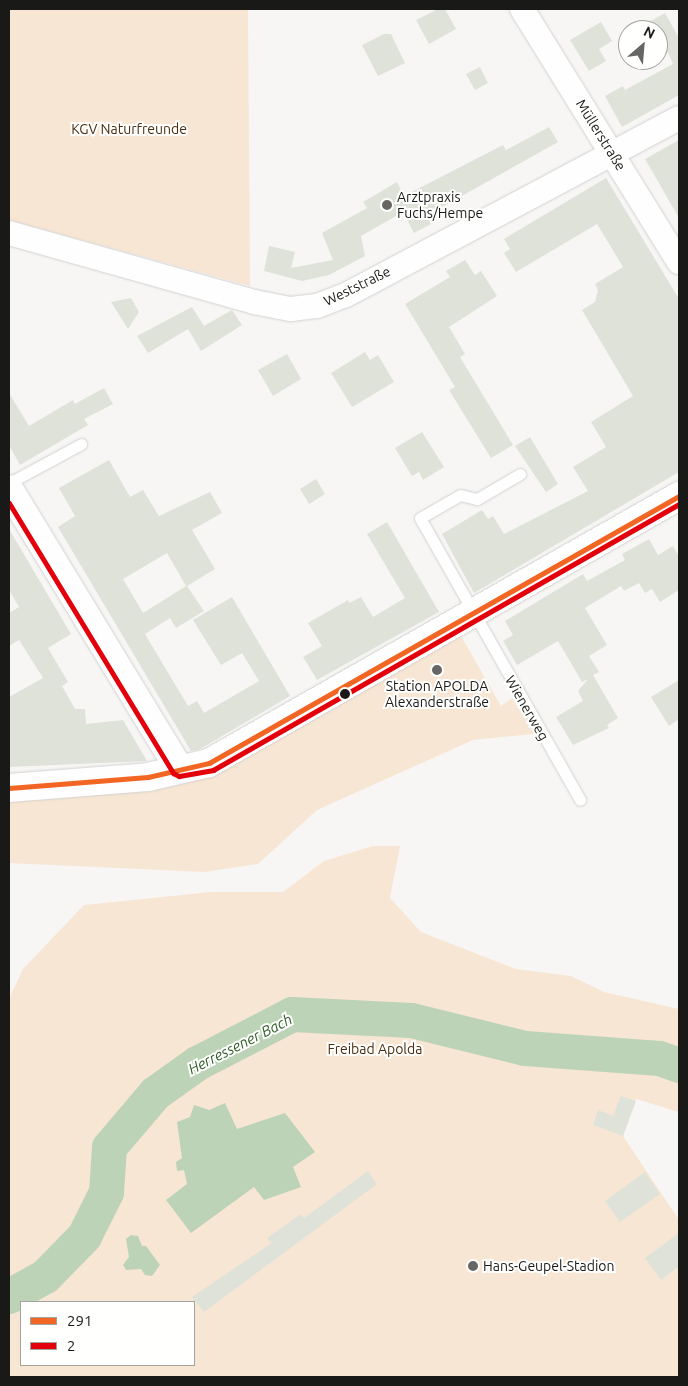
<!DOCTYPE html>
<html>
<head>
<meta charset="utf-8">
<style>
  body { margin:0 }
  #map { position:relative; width:688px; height:1386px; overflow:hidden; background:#f7f6f5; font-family:Ubuntu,sans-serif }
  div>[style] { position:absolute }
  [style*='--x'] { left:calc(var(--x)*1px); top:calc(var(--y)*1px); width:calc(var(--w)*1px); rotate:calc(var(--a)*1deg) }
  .green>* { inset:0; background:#f8e6d4 }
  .water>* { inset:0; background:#bcd3b7 }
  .river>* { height:35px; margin:-17.5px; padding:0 17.5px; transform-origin:17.5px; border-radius:17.5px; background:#bcd3b7 }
  .building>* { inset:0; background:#dfe2d8 }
  .roads { filter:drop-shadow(0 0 1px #d2d1d0) drop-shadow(0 0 1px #d2d1d0) }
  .service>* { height:11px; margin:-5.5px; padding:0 5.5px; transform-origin:5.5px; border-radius:5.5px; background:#fefefe }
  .minor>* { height:24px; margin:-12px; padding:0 12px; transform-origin:12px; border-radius:12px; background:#fefefe }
  .tertiary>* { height:28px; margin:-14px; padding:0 14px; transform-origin:14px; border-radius:14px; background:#fefefe }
  .bus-1>* { height:5px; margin:-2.5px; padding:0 2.5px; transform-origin:2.5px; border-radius:2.5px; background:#f26522 }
  .bus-2>* { height:5px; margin:-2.5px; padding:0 2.5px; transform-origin:2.5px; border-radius:2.5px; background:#e3000b }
  .dots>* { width:14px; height:14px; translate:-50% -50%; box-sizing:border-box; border:2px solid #fffffe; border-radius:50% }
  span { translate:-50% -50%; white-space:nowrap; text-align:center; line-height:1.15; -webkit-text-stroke:4px #fffffe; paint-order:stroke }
  .park-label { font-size:14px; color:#482d10 }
  .street-label { font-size:14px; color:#191918 }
  .poi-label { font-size:14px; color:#191918 }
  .left { translate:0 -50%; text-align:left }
  .water-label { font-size:15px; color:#2f5d28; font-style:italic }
  .frame { position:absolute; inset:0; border:10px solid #191918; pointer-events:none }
  .legend { position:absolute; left:20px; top:1301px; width:175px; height:65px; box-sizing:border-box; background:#fffffe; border:1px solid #a3a3a2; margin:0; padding:6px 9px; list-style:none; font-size:15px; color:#191918 }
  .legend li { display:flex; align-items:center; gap:10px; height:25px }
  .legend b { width:25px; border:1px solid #a3a3a2 }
  .north { position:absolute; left:618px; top:20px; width:50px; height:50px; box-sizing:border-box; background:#fffffe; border:1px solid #a3a3a2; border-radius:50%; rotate:27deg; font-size:14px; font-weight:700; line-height:20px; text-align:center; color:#191918 }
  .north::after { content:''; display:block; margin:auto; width:18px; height:22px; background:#676665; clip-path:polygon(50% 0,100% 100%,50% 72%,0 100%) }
</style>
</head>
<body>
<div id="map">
  <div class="green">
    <i style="clip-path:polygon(9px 9px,248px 9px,250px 286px,9px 220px)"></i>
    <i style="clip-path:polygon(460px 634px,501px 706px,512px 698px,534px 734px,473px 740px,317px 810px,258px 864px,204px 872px,9px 863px,9px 796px,158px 785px)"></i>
    <i style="clip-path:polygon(evenodd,373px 846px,400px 846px,390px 898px,421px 932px,516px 969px,571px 976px,604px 992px,679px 1009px,679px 1112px,636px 1099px,623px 1136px,679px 1220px,679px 1377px,9px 1377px,9px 999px,23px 969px,84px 905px,211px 892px,283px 892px,324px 861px,373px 846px,21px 1302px,194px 1302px,194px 1365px,21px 1365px,21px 1302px)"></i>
  </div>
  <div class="water">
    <i style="clip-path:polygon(225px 1103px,237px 1129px,285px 1113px,315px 1152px,293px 1167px,301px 1187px,264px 1200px,254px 1187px,191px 1233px,166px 1200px,187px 1184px,184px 1170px,177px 1171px,176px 1162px,182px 1158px,177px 1122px,190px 1117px,194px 1105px,209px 1110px)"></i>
    <i style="clip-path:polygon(131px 1235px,138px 1236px,142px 1246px,146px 1246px,160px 1265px,152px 1276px,145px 1275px,141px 1269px,126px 1270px,123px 1265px,129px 1257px,126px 1239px)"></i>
  </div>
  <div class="river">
    <i style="--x:9;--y:1296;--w:41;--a:-29.1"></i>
    <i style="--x:45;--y:1276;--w:56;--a:-45.7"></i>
    <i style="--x:84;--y:1236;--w:49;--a:-63.4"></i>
    <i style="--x:106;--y:1192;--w:45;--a:-86.2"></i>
    <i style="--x:109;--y:1147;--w:71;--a:-49.6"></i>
    <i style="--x:155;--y:1093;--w:52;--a:-35.5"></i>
    <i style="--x:197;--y:1063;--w:107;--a:-27.3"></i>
    <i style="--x:292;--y:1014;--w:119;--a:2.9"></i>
    <i style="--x:411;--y:1020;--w:117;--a:13.8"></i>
    <i style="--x:525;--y:1048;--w:134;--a:4.3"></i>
    <i style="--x:659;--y:1058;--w:21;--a:19"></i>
  </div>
  <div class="building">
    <i style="clip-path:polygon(438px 9px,445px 9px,456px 29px,429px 44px,416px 20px)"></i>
    <i style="clip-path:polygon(665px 13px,679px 38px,679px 95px,622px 127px,605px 96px,623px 86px,625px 90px,673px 64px,658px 30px,649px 22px)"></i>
    <i style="clip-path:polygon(601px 22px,612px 41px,599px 49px,606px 61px,589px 71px,570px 40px)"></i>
    <i style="clip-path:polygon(384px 34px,391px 34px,405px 63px,378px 76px,362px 45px)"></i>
    <i style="clip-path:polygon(480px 67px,488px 83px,475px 90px,466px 74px)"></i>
    <i style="clip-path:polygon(549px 127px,558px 142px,426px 216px,431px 224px,414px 233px,403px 212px,361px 236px,365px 256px,329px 275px,302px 281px,264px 271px,269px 246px,295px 252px,291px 268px,333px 260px,322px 233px,367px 208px,363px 202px,397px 182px,404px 196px,503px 145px,506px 150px)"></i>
    <i style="clip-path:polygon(679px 140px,679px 218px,645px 159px)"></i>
    <i style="clip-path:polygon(606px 178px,679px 299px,679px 472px,474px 593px,442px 534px,482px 510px,488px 519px,493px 516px,504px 534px,588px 491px,573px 467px,606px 447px,591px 422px,633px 396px,582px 310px,595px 302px,598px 290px,595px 284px,623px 267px,597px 224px,516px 272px,504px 253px,510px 249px,504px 239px)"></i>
    <i style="clip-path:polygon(465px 260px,475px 275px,481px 271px,497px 296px,449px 327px,465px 354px,460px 357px,513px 445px,491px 458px,449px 390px,455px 387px,405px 304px,450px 277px,446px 271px)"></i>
    <i style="clip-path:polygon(131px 298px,139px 312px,128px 329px,111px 302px)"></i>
    <i style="clip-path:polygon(192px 307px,204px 326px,232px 310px,242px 325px,201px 351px,188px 329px,148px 353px,137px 336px)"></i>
    <i style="clip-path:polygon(365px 352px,370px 360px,378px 355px,394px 382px,352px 407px,331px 373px)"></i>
    <i style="clip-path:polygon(287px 354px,301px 379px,273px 396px,258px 370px)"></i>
    <i style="clip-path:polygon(104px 388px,113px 404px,84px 419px,88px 425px,20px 465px,9px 445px,9px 393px,29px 426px,73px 400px,75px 404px)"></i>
    <i style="clip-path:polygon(422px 432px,444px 467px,423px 480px,419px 472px,412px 476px,395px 448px)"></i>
    <i style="clip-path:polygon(530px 437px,558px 484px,546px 492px,515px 446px)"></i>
    <i style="clip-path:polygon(evenodd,109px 460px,130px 497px,143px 490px,159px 516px,210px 492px,222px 513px,192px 530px,215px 569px,187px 586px,204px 611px,176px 628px,170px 618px,145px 634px,188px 706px,197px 701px,204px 713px,259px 681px,242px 653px,221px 665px,193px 620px,232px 597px,290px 696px,200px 749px,191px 751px,58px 527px,75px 516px,59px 488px,109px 460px,167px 553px,186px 586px,143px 613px,123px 579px,167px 553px)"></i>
    <i style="clip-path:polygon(316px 479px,325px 494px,309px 504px,300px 489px)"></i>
    <i style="clip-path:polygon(387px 522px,439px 612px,317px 680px,303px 657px,322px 646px,308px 623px,348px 600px,349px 603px,361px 597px,373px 617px,405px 598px,367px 534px)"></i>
    <i style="clip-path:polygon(9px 529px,71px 634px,48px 648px,68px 682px,62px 686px,75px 709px,85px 709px,86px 724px,123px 720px,147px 761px,9px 767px,9px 697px,43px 678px,19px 640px,9px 646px,9px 613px,19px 607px,9px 590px)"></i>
    <i style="clip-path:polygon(649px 539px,658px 555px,673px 546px,679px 557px,679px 590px,660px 602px,652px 589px,645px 593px,639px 583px,624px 591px,621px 586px,585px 608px,607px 645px,589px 656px,599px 672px,593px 675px,618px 718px,607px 725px,609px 728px,573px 745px,556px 717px,583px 701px,578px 691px,588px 679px,582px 682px,558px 641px,517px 665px,503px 641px,513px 635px,505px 621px,583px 574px,587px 581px,625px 560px,622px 554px)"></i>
    <i style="clip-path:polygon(679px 680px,679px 719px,669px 726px,651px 697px)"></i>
    <i style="clip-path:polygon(621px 1096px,636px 1101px,623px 1136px,593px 1125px,598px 1110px,613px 1116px)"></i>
    <i style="clip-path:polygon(368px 1171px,377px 1184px,204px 1312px,192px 1297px,272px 1243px,267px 1238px,301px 1214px,304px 1218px)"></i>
    <i style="clip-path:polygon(645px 1172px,660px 1194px,620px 1222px,605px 1201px)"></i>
    <i style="clip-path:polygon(679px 1233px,679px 1266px,661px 1280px,645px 1258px)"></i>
  </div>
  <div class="roads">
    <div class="service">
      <i style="--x:520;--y:474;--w:50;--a:149.8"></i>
      <i style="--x:477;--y:499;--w:17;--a:-167"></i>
      <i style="--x:460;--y:495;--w:46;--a:150.1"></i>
      <i style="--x:420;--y:518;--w:324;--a:60.4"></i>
      <i style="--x:9;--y:483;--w:82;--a:-28.4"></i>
    </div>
    <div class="minor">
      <i style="--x:522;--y:9;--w:298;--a:58.2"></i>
      <i style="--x:9;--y:233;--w:255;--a:15.7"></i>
      <i style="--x:254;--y:302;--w:38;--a:11"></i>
      <i style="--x:291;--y:309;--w:26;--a:-7"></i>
      <i style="--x:317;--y:306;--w:31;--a:-21"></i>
      <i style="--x:346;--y:295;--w:377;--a:-28"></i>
    </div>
    <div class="tertiary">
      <i style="--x:9;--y:489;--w:328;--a:58.7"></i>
      <i style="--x:9;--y:788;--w:139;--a:-4.5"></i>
      <i style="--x:148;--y:777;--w:63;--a:-12.9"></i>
      <i style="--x:209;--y:763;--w:541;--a:-29.6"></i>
    </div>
  </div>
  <div class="bus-1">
    <i style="--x:9;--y:788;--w:139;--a:-4.5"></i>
    <i style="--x:148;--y:777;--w:63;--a:-12.9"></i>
    <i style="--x:209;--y:763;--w:541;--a:-29.6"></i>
  </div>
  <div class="bus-2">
    <i style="--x:9;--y:503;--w:316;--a:58.7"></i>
    <i style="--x:173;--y:773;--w:7;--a:27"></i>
    <i style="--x:179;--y:776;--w:35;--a:-10"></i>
    <i style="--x:213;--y:770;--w:537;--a:-29.72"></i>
  </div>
  <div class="dots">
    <i style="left:387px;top:205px;background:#676665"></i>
    <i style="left:437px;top:670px;background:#676665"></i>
    <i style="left:345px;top:694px;background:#191918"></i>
    <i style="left:473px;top:1266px;background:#676665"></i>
  </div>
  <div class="park-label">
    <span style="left:129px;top:129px">KGV Naturfreunde</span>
    <span style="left:375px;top:1049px">Freibad Apolda</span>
  </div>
  <div class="street-label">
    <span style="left:601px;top:135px;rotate:58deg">Müllerstraße</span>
    <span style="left:357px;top:286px;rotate:-26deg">Weststraße</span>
    <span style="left:527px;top:708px;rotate:60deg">Wienerweg</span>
  </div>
  <div class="poi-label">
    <span class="left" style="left:397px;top:205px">Arztpraxis<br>Fuchs/Hempe</span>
    <span style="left:437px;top:694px">Station APOLDA<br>Alexanderstraße</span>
    <span class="left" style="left:483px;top:1266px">Hans-Geupel-Stadion</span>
  </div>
  <div class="water-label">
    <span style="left:240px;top:1044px;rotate:-27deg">Herressener Bach</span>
  </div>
  <div class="frame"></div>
  <ul class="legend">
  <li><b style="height:6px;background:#f26522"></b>291</li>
  <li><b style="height:6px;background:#e3000b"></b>2</li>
  </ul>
  <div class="north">N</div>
</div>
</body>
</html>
